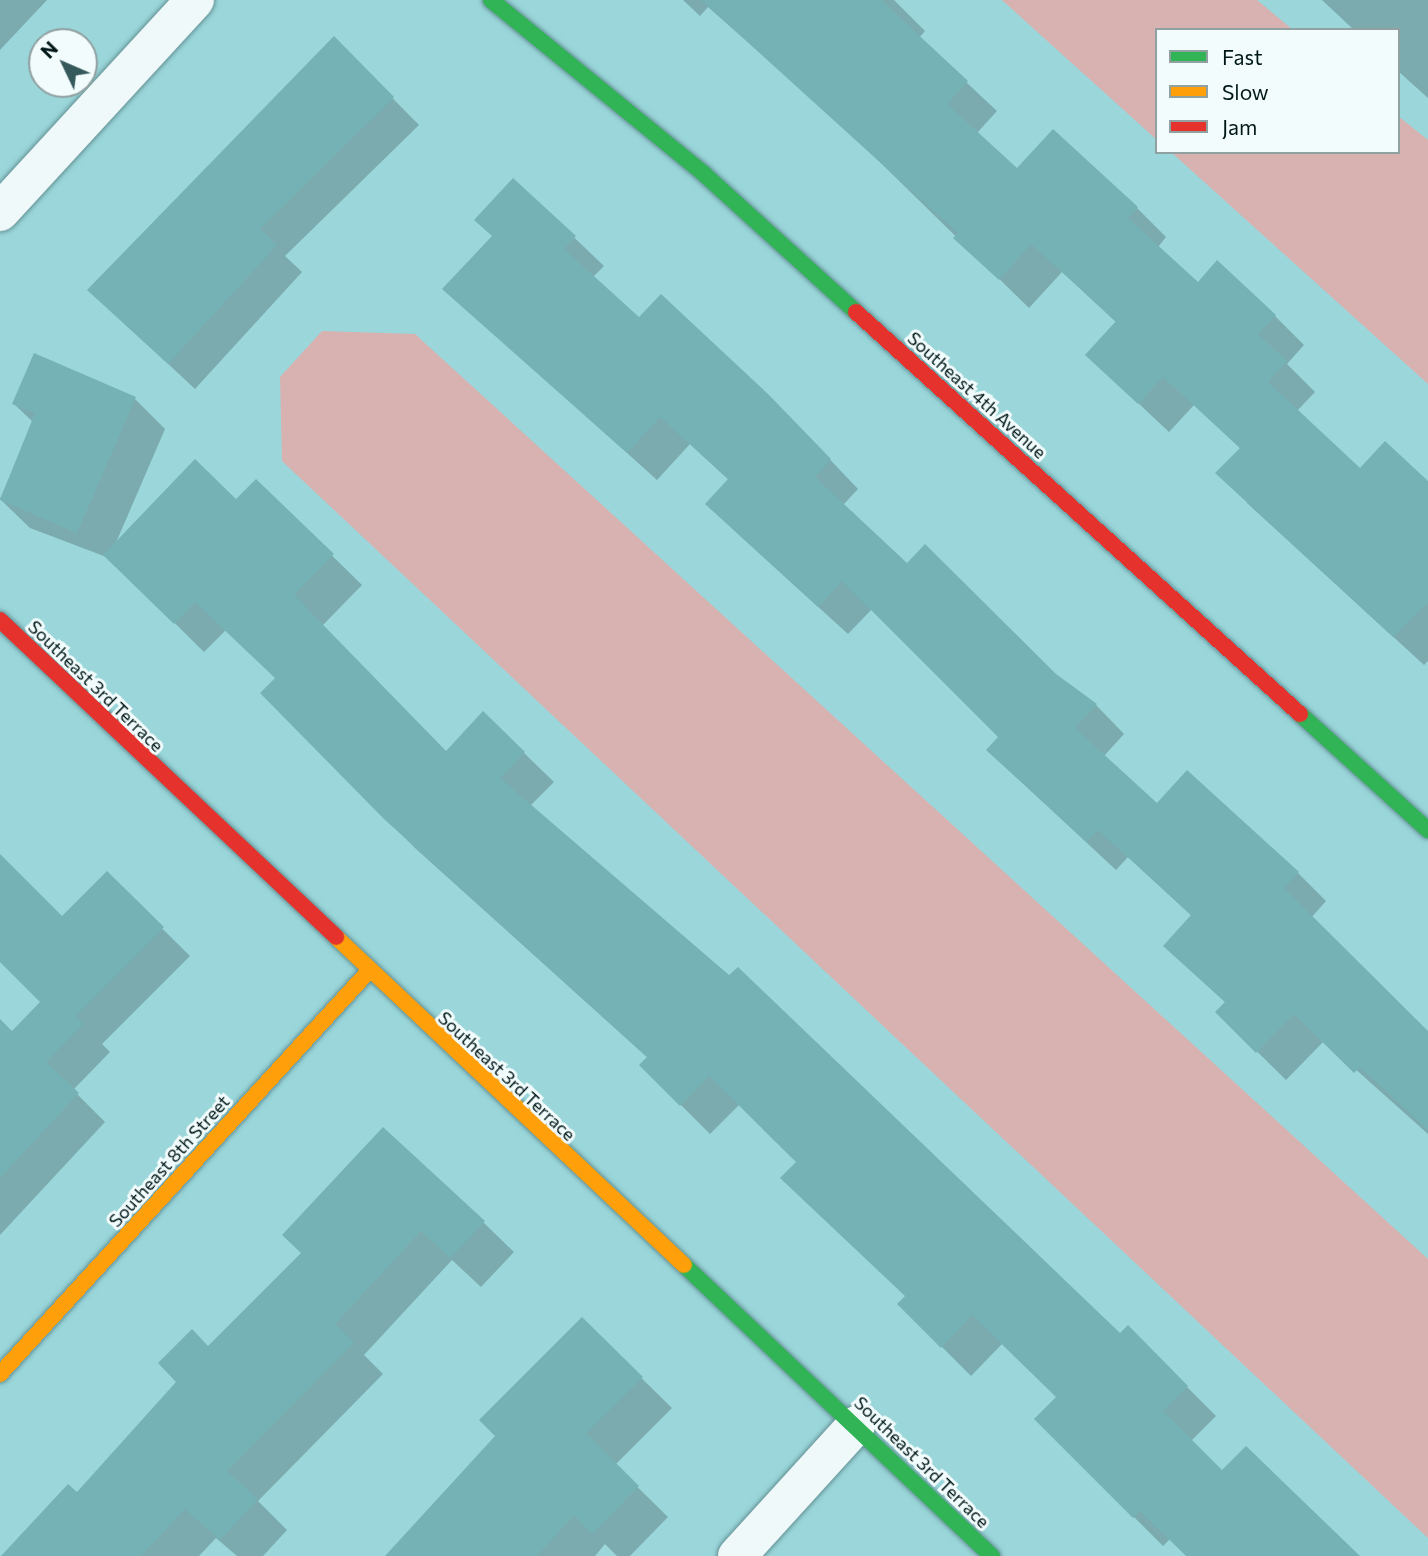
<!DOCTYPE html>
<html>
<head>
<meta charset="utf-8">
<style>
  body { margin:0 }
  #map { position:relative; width:1428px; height:1556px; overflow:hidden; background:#9ad6da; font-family:Commissioner,sans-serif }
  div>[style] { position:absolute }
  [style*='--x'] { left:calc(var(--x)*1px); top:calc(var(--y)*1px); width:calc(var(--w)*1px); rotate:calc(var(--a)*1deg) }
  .water>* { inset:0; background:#d8b2b1 }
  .shadow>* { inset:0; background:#0003 }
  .building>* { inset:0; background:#75b2b6 }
  .roads { filter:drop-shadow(0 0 2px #639094) drop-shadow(0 0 2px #639094) }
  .street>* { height:38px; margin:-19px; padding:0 19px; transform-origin:19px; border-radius:19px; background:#f0f9f9 }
  .fast>* { height:16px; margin:-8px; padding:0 8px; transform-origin:8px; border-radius:8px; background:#30b455 }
  .slow>* { height:16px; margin:-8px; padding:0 8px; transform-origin:8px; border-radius:8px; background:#ff9f0a }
  .jam>* { height:16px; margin:-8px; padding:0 8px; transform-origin:8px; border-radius:8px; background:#e5322d }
  span { translate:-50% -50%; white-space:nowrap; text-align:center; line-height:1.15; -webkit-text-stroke:6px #f2fcfc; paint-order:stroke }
  .street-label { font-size:18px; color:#001718 }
  .legend { position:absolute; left:1155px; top:28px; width:245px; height:126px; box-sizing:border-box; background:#f2fcfc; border:2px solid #91a0a1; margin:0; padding:9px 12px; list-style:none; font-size:21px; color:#001718 }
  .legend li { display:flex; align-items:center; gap:14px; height:35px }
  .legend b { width:35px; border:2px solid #91a0a1 }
  .north { position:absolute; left:28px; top:28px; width:70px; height:70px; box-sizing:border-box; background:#f2fcfc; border:2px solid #91a0a1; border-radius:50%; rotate:314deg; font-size:19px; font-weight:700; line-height:28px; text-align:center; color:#001718 }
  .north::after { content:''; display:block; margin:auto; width:24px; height:32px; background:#365a5c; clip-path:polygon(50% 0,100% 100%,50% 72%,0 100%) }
</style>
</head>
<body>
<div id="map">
  <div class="water">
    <i style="clip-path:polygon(1002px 0,1257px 0,1293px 30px,1157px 30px,1157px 140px)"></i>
    <i style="clip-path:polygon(1398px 116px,1428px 140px,1428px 384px,1171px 152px,1398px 152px)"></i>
    <i style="clip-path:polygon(322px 331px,415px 334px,1428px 1259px,1428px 1538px,282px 461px,280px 377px)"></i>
  </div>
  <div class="shadow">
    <i style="clip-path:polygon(0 0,47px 0,0 50px)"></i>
    <i style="clip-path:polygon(683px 0,894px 0,925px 31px,919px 38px,997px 111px,977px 133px,1017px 171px,1137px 208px,1166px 237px,1158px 247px,1198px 284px,1275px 316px,1304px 345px,1287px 364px,1315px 392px,1297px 411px,1360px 470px,1428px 484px,1428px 661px,1424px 665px,1247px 503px,1241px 449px,1194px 405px,1169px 432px,1087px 355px,1117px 323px,1062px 272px,1029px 308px,841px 124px,708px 7px,700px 16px)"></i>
    <i style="clip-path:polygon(1322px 0,1428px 0,1428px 98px,1398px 71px,1398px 30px,1354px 30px)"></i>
    <i style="clip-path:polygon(334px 39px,419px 125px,285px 256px,302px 272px,195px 389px,89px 290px)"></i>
    <i style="clip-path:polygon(514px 180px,604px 266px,593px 277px,639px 320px,798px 426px,858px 489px,843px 505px,907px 565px,1096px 705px,1124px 734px,1104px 756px,1157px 805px,1298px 873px,1326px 901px,1311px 918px,1428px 1034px,1428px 1134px,1324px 1041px,1286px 1080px,1217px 1012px,1226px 1003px,1165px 946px,1192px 916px,1128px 857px,1116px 870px,1017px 778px,989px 750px,1000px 737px,872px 609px,848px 634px,736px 532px,729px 480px,690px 444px,657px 480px,445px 289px,494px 237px)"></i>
    <i style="clip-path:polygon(135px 399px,165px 429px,115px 545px,236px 502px,256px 481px,362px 585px,322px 626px,446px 753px,524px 753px,554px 782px,530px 806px,1120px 1336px,1128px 1328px,1216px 1416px,1191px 1441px,1222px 1472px,1357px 1556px,1188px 1556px,1170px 1539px,1163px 1546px,1036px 1419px,1058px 1398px,1003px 1343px,971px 1376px,899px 1304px,907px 1296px,798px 1162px,740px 1104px,710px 1134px,641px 1065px,648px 1058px,415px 848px,262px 693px,277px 679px,226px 630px,204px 652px,109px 558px,30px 528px,0 499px,33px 422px,14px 404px)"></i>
    <i style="clip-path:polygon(107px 874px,190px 956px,102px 1044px,110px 1052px,73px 1090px,105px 1122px,0 1235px,0 1048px,43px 1002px,0 959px,0 897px,62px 919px)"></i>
    <i style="clip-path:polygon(483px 1222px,514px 1252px,481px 1287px,452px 1260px,364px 1355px,383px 1374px,258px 1501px,287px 1530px,263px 1556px,237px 1556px,216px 1538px,199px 1556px,4px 1556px,77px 1494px,303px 1254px,285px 1235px)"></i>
    <i style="clip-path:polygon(582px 1320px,672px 1408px,615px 1465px,668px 1517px,630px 1556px,617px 1556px,605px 1544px,595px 1556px,388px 1556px,498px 1436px)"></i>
  </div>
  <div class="building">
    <i style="clip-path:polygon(701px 0,881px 0,968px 81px,947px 104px,1017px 168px,1053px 129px,1138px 207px,1128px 218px,1198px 282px,1217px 260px,1276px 315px,1258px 334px,1287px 361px,1268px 382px,1360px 468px,1385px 441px,1428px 481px,1428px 602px,1393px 637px,1215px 473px,1240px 448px,1163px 377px,1138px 404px,1085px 355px,1116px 321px,1031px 244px,999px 280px,953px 238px,958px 233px)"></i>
    <i style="clip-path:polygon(334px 36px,394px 97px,260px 229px,277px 245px,168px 364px,87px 290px)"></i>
    <i style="clip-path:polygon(513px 178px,576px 236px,564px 249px,639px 317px,661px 294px,769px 395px,831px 459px,815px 477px,907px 563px,925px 544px,1056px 674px,1097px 704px,1075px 728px,1157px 803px,1187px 770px,1299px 872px,1284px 888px,1428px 1031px,1428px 1130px,1360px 1067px,1354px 1073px,1294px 1014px,1256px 1053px,1215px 1012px,1225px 1002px,1163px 946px,1191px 915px,1098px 830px,1087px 842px,986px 750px,998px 737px,842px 581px,818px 607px,705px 504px,728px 479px,660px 417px,627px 453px,442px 289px,492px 236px,474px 220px)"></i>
    <i style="clip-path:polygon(34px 353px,136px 397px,77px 533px,0 500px,35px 413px,12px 404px)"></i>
    <i style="clip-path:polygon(195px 459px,236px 499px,256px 479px,334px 554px,294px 595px,446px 751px,483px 711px,525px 752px,500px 778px,729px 975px,738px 967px,1120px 1333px,1128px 1325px,1188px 1386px,1163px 1411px,1222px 1470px,1246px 1446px,1360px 1556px,1186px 1556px,1140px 1511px,1133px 1518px,1034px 1419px,1056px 1397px,972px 1315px,941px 1348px,897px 1304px,905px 1296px,780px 1178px,796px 1162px,709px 1076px,680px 1106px,639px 1065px,647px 1057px,384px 819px,260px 693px,275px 678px,195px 602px,174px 624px,103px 555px)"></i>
    <i style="clip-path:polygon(0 854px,62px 916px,107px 871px,164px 927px,75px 1016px,83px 1024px,46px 1062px,79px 1093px,0 1178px,0 1019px,12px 1031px,40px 1002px,0 962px)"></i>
    <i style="clip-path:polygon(383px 1127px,485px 1221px,450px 1258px,421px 1231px,335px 1324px,354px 1343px,227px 1471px,258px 1499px,220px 1540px,185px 1509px,141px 1556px,1px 1556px,68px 1484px,77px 1492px,176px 1382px,158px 1363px,192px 1329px,208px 1346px,301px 1253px,282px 1235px)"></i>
    <i style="clip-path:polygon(582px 1317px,643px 1377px,586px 1433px,639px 1486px,592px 1534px,574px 1515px,537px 1556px,385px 1556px,495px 1436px,479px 1420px)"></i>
  </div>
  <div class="roads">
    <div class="street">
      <i style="--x:0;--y:212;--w:288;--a:-47.4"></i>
      <i style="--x:737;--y:1556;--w:177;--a:-47.7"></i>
    </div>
    <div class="fast">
      <i style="--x:491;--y:0;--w:275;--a:39.2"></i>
      <i style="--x:704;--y:174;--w:205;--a:42.2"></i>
      <i style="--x:1300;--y:714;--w:173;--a:42.2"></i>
      <i style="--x:684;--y:1265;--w:424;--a:43.4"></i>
    </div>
    <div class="slow">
      <i style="--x:336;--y:937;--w:478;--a:43.3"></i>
      <i style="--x:0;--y:1374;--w:544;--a:-47.53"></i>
    </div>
    <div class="jam">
      <i style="--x:856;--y:312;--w:599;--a:42.16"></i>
      <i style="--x:0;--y:620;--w:462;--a:43.3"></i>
    </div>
  </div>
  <div class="street-label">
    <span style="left:977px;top:395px;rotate:42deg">Southeast 4th Avenue</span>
    <span style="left:96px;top:686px;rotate:44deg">Southeast 3rd Terrace</span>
    <span style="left:507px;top:1076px;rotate:43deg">Southeast 3rd Terrace</span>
    <span style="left:169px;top:1161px;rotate:-48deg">Southeast 8th Street</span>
    <span style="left:922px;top:1462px;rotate:44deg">Southeast 3rd Terrace</span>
  </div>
  <ul class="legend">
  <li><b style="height:9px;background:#30b455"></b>Fast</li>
  <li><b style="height:9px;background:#ff9f0a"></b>Slow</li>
  <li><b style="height:9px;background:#e5322d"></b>Jam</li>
  </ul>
  <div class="north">N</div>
</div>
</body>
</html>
